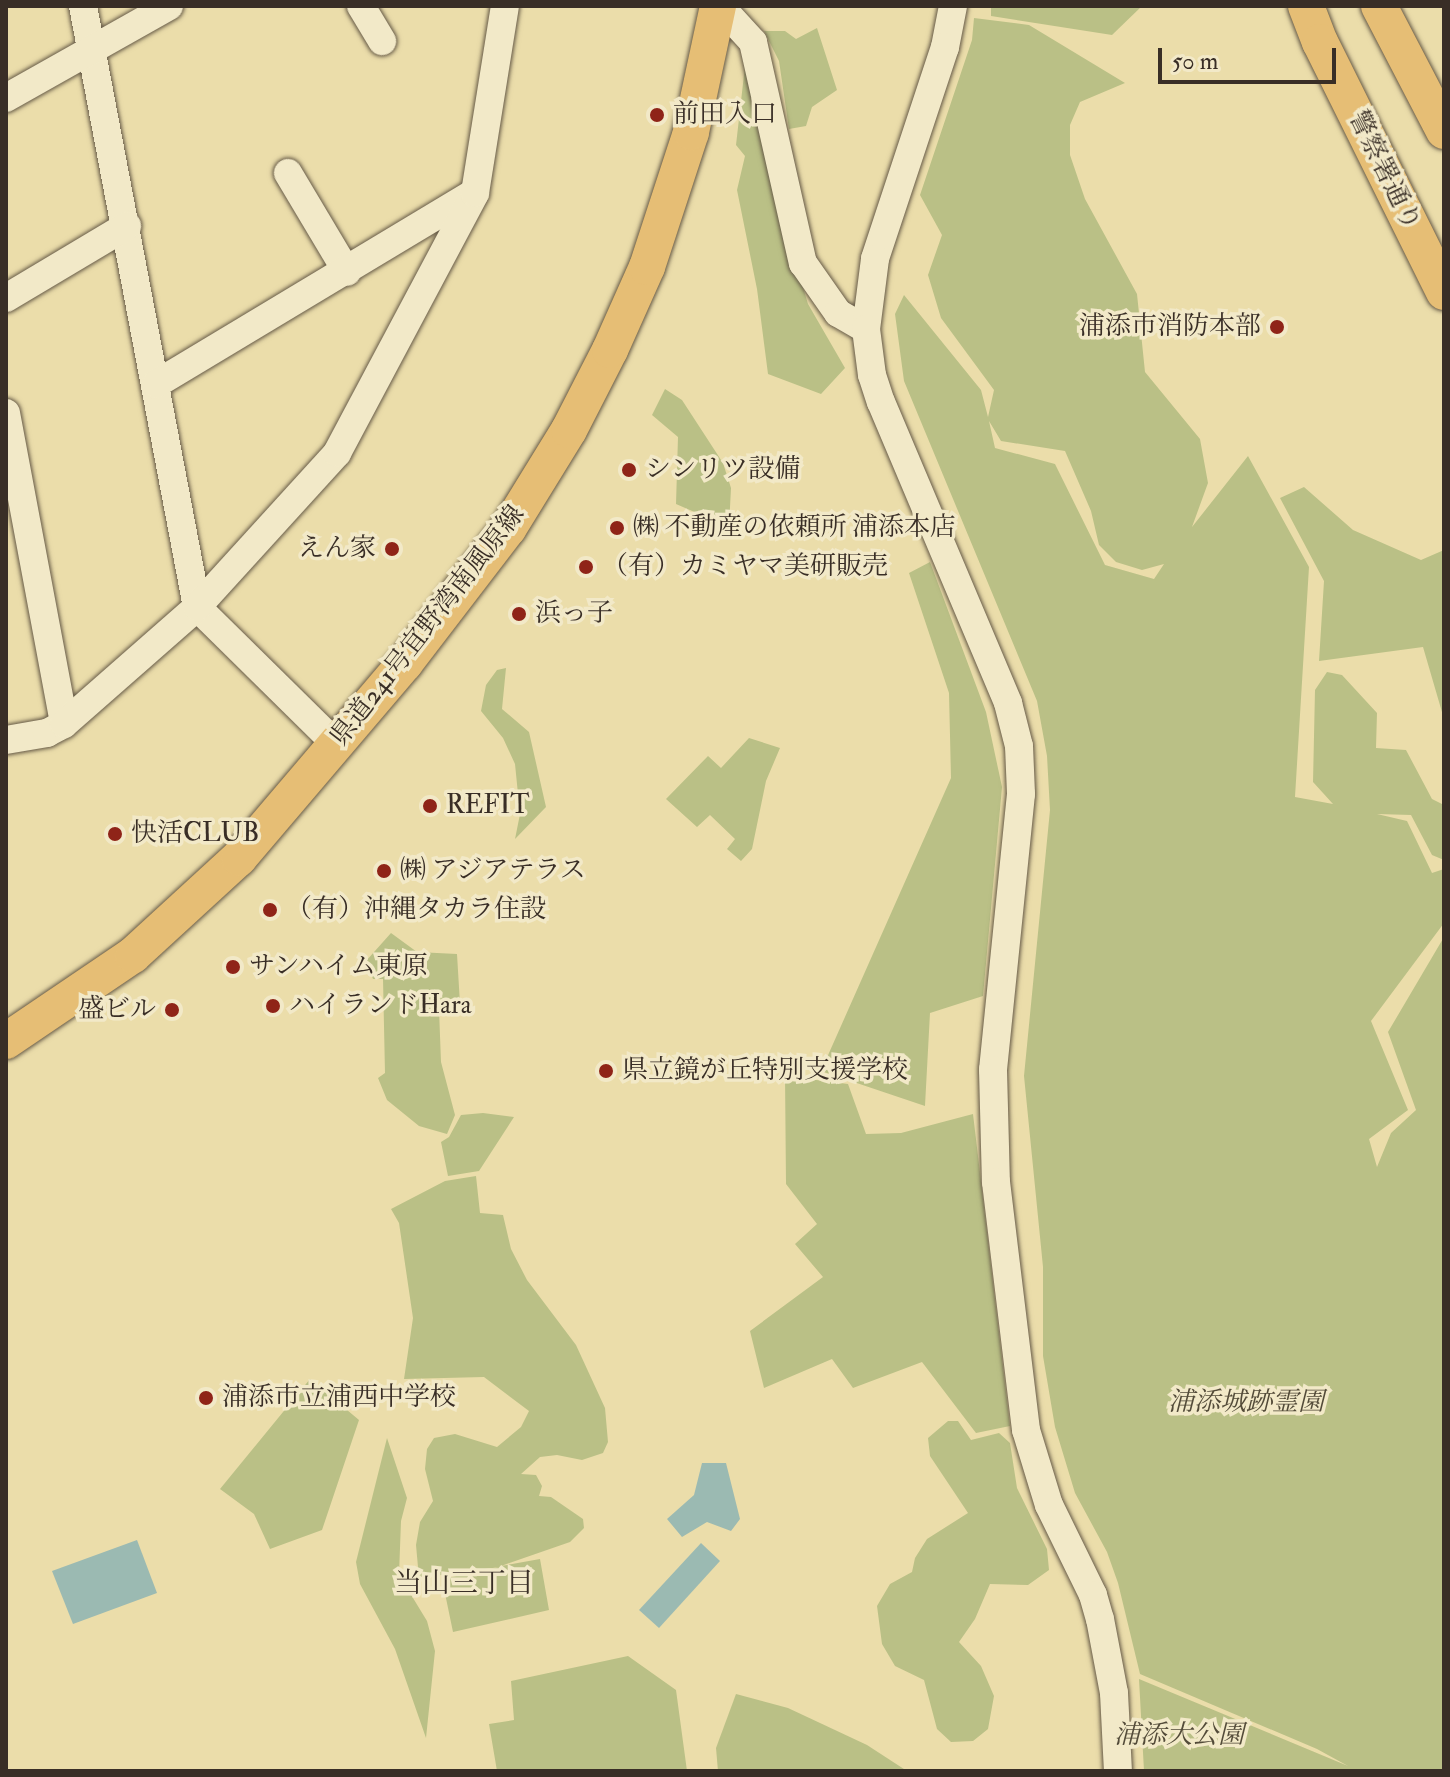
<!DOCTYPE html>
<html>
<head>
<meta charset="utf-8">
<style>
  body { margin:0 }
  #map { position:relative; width:1450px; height:1777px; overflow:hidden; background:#ebddaa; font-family:"IM FELL Double Pica","Noto Serif JP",serif }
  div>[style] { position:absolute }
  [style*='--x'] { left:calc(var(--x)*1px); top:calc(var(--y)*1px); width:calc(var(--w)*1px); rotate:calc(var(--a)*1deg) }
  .green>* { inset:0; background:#bac086 }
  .water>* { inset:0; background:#9bbab2 }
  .roads { filter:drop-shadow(0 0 2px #665a47) drop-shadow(0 0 2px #665a47) }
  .minor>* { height:28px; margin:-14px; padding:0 14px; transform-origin:14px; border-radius:14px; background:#f2e9c8 }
  .major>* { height:36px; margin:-18px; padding:0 18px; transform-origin:18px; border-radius:18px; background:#e6be75 }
  .dots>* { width:22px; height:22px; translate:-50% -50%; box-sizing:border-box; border:4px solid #f2e9c8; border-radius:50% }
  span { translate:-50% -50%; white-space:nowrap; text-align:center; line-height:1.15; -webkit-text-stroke:7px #f2e9c8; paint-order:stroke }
  .poi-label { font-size:26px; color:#392e26 }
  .left { translate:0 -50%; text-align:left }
  .right { translate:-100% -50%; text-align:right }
  .street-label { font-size:26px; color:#392e26 }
  .park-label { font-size:26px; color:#534b39; font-style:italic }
  .neighbourhood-label { font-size:28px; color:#392e26 }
  .frame { position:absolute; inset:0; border:8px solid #392e26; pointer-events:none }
  .scale { position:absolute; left:1158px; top:48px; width:178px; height:36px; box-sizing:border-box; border:4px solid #392e26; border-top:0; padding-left:10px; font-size:24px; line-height:28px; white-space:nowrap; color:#392e26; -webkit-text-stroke:6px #f2e9c8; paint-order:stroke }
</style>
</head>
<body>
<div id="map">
  <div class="green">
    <i style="clip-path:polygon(991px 6px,1142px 6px,1112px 35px,991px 16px)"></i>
    <i style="clip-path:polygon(evenodd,974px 18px,1029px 25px,1125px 83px,1080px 102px,1070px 125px,1070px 155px,1085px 199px,1137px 294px,1145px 372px,1200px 439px,1208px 483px,1192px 527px,1248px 456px,1309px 567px,1295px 797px,1333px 804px,1313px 782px,1315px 690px,1327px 672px,1342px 675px,1377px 713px,1376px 748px,1406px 750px,1432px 799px,1444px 805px,1444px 860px,1432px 855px,1411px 815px,1377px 814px,1407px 821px,1432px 873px,1444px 869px,1444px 923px,1371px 1021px,1408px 1110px,1369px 1139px,1377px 1167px,1391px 1133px,1416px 1110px,1388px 1032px,1444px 937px,1444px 1771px,1144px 1771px,1139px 1679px,1348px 1766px,1317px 1749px,1140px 1674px,1118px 1583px,1107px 1552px,1075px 1493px,1055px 1427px,1043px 1356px,1043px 1267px,1024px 1076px,1050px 810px,1047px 756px,1037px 701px,904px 381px,895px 314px,904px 295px,981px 390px,988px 417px,994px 390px,941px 318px,928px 275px,942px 235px,920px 195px,972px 40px,974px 18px,989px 421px,1001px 441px,1065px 451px,1091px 511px,1099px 545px,1116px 562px,1142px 570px,1164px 564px,1154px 579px,1105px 565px,1055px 464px,995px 448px,989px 421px)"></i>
    <i style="clip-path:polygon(817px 28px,837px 90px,812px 107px,806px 126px,789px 129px,779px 61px,764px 31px,785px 31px,796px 39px)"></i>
    <i style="clip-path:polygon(745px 66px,776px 198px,808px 304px,845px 368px,821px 394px,768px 374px,757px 289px,737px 190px,745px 156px,736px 145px)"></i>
    <i style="clip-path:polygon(665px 389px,682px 400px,723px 463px,731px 488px,729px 527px,676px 504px,678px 437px,652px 415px)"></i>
    <i style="clip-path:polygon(1304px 487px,1353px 530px,1421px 560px,1444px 550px,1444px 719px,1423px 647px,1319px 661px,1324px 581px,1280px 498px)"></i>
    <i style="clip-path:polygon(930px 562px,986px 712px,1002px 787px,983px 996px,930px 1013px,925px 1106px,821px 1071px,951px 778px,949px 693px,909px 573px)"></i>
    <i style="clip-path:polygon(506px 668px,502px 709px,529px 732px,546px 807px,515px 839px,520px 814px,515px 764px,503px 738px,481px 711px,486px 685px,497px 670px)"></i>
    <i style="clip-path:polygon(749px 738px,780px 748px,766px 781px,752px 849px,741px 861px,727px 849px,735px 839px,710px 815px,697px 827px,666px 799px,708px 756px,721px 768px)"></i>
    <i style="clip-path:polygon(391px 933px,417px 952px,457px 954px,460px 1004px,439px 1009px,441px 1062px,455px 1115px,447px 1134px,419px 1126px,387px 1100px,378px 1078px,385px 1073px,383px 979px,373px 979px,366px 961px)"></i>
    <i style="clip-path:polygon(785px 1076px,848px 1084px,866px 1134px,901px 1133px,973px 1114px,1010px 1426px,976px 1433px,922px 1362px,853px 1388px,832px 1359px,764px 1388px,750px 1331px,823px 1277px,795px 1244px,817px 1224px,786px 1184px)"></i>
    <i style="clip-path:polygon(483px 1113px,514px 1117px,479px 1171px,448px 1176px,441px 1142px,449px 1137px,461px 1115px)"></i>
    <i style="clip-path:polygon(476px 1176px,480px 1213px,503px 1215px,511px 1249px,527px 1280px,576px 1345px,605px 1408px,608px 1442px,603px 1453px,582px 1460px,557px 1455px,540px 1457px,521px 1474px,536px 1475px,542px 1486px,539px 1496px,551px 1497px,583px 1519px,584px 1528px,570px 1542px,501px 1566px,540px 1559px,549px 1610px,453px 1632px,442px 1579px,500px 1567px,419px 1578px,416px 1545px,420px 1522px,433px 1501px,425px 1469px,427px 1449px,434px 1438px,455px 1434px,497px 1447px,521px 1427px,529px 1411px,484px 1377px,404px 1379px,413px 1318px,399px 1223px,391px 1209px,445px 1181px)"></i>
    <i style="clip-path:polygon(310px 1379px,359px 1420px,322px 1530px,270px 1549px,254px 1514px,220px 1489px)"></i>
    <i style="clip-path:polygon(948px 1421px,958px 1421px,971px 1440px,999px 1433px,1010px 1443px,1017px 1488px,1047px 1549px,1049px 1570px,1028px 1585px,990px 1584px,975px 1619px,959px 1642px,981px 1666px,994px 1696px,988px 1729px,973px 1741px,951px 1742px,937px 1729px,924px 1680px,895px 1666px,882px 1644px,877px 1606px,890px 1584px,912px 1572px,915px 1558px,927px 1539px,968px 1513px,930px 1456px,928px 1438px)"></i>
    <i style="clip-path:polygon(387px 1438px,407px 1498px,401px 1521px,399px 1575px,427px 1621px,435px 1651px,426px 1738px,395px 1649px,360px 1584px,356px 1562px)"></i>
    <i style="clip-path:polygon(628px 1656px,676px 1690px,687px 1771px,497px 1771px,489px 1724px,514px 1720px,511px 1681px)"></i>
    <i style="clip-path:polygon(736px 1694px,788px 1708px,867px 1745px,907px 1771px,718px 1771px,716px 1748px)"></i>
  </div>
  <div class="water">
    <i style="clip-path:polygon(702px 1463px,726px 1463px,740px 1519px,731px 1531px,707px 1522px,682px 1537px,667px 1519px,694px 1495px)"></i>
    <i style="clip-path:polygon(137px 1540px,157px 1593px,73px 1624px,52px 1571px)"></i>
    <i style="clip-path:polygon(701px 1543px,720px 1561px,659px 1628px,639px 1610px)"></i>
  </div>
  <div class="roads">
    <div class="minor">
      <i style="--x:83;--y:6;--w:612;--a:79.26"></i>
      <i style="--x:197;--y:607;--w:195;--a:44.6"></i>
      <i style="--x:361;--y:6;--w:41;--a:59"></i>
      <i style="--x:720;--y:6;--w:49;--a:47.5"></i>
      <i style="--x:753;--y:42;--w:227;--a:77.3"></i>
      <i style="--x:803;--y:263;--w:61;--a:55"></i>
      <i style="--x:838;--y:313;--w:32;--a:30"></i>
      <i style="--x:953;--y:6;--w:42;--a:101"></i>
      <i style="--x:945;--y:47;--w:223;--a:108.3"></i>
      <i style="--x:875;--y:259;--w:71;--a:97.3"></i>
      <i style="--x:866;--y:329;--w:46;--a:82.6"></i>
      <i style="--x:872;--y:375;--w:28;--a:72"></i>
      <i style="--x:881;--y:402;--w:327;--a:67.1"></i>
      <i style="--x:1008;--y:703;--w:44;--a:75.7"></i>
      <i style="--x:1019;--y:746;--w:48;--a:87.6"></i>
      <i style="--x:1021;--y:794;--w:277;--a:95.8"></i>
      <i style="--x:993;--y:1070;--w:112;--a:88.5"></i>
      <i style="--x:996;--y:1182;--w:250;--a:83.1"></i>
      <i style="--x:1026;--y:1430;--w:78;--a:73"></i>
      <i style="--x:1049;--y:1505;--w:100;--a:63.9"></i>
      <i style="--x:1093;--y:1595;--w:25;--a:74"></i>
      <i style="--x:1100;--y:1619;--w:75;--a:79.3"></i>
      <i style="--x:1114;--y:1693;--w:78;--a:87.1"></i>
      <i style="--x:6;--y:98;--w:187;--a:-29.4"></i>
      <i style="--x:288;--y:173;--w:115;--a:59.2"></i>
      <i style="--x:6;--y:298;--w:141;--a:-30.8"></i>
      <i style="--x:156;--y:384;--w:367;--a:-31"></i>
      <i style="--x:6;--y:413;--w:316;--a:79.4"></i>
      <i style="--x:6;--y:740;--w:42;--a:-9.7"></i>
      <i style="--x:47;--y:733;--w:19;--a:-28"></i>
      <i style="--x:64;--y:724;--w:177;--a:-41.3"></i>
      <i style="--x:197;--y:607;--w:208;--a:-47.7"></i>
      <i style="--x:337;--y:453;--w:294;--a:-62"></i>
      <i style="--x:475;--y:193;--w:189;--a:-80.9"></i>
    </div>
    <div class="major">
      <i style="--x:1306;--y:6;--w:39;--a:69"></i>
      <i style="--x:1320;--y:42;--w:279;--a:63.6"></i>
      <i style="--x:1379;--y:6;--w:141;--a:62.5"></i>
      <i style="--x:6;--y:1041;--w:153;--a:-34.1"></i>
      <i style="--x:133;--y:955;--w:144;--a:-42.5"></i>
      <i style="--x:239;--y:858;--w:256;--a:-49.6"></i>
      <i style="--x:405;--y:663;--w:169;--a:-52.5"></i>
      <i style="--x:508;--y:529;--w:116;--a:-58.4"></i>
      <i style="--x:569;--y:430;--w:90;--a:-62.9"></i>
      <i style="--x:610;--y:350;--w:91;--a:-66"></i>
      <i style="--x:647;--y:267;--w:142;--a:-71.9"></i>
      <i style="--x:691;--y:132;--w:129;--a:-77.9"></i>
    </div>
  </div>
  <div class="dots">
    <i style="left:657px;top:115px;background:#8f2418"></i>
    <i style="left:1277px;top:327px;background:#8f2418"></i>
    <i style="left:629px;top:470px;background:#8f2418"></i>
    <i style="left:617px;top:528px;background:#8f2418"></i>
    <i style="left:392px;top:549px;background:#8f2418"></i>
    <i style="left:586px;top:567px;background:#8f2418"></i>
    <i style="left:519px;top:614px;background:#8f2418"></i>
    <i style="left:430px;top:806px;background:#8f2418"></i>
    <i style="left:115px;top:834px;background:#8f2418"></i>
    <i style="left:384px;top:871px;background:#8f2418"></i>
    <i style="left:270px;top:910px;background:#8f2418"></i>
    <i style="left:233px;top:967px;background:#8f2418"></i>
    <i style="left:273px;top:1006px;background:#8f2418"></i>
    <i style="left:172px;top:1010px;background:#8f2418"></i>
    <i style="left:606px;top:1071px;background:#8f2418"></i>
    <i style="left:206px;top:1398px;background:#8f2418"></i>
  </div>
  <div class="poi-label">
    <span class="left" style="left:673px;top:115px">前田入口</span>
    <span class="right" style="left:1261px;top:327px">浦添市消防本部</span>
    <span class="left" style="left:645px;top:470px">シンリツ設備</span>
    <span class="left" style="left:633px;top:528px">㈱ 不動産の依頼所 浦添本店</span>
    <span class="right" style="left:376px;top:549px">えん家</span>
    <span class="left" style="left:602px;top:567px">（有）カミヤマ美研販売</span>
    <span class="left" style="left:535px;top:614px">浜っ子</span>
    <span class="left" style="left:446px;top:806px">REFIT</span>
    <span class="left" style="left:131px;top:834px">快活CLUB</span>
    <span class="left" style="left:400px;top:871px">㈱ アジアテラス</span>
    <span class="left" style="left:286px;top:910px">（有）沖縄タカラ住設</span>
    <span class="left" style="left:249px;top:967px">サンハイム東原</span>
    <span class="left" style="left:289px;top:1006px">ハイランドHara</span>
    <span class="right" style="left:156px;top:1010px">盛ビル</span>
    <span class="left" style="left:622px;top:1071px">県立鏡が丘特別支援学校</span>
    <span class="left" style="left:222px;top:1398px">浦添市立浦西中学校</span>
  </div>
  <div class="street-label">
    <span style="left:1384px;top:171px;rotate:64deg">警察署通り</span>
    <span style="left:428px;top:626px;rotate:-52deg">県道241号宜野湾南風原線</span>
  </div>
  <div class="park-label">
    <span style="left:1246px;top:1403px">浦添城跡霊園</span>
    <span style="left:1179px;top:1736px">浦添大公園</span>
  </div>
  <div class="neighbourhood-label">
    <span style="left:464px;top:1584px">当山三丁目</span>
  </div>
  <div class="frame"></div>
  <div class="scale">50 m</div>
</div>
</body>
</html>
